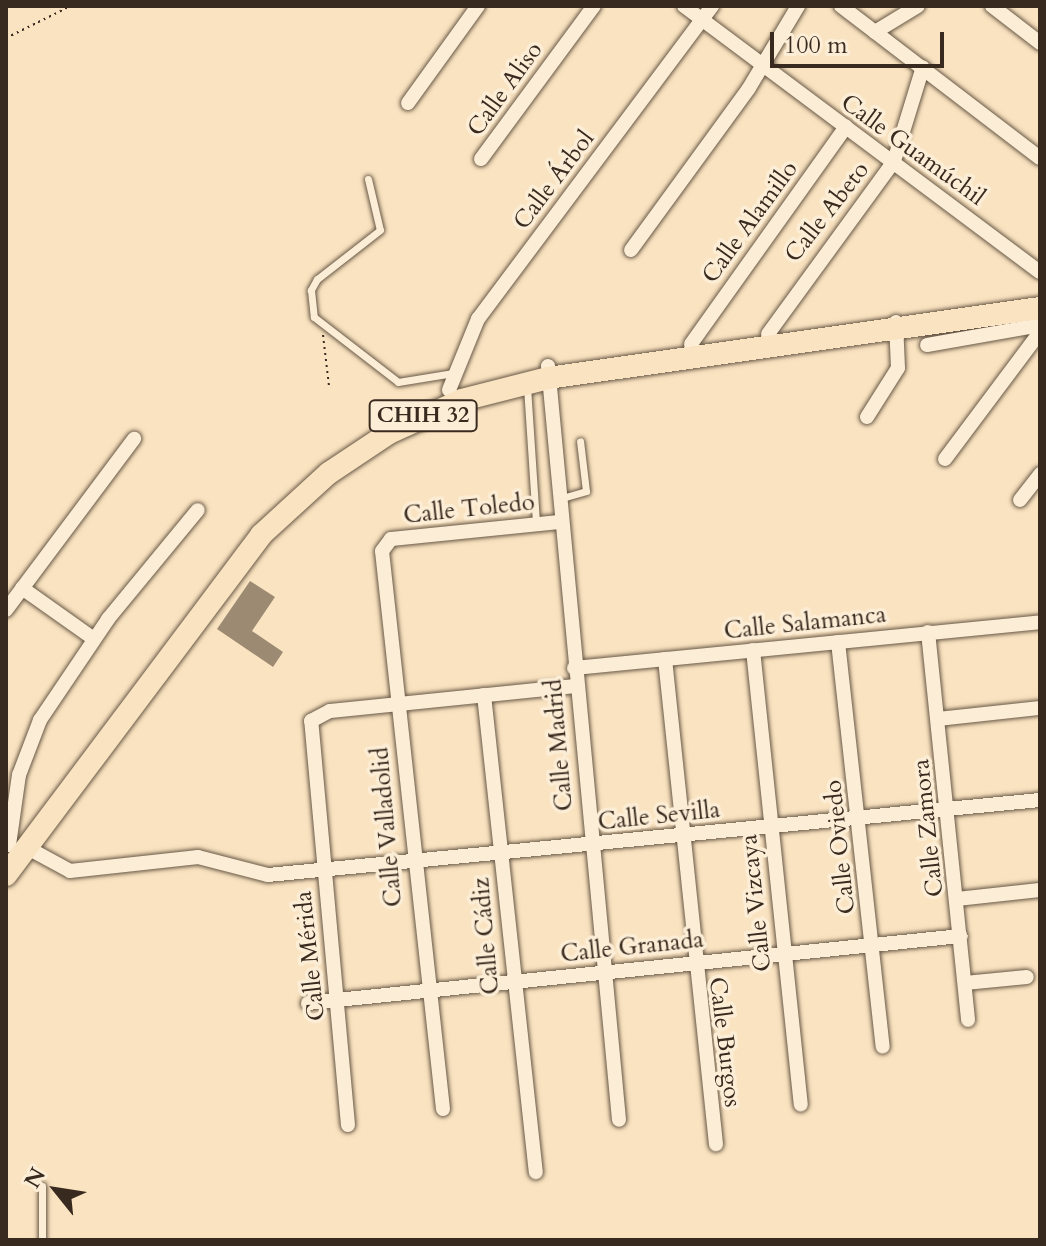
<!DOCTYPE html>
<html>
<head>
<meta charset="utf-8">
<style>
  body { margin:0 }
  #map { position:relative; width:1046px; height:1246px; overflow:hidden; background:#fae3c0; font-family:Cardo,serif }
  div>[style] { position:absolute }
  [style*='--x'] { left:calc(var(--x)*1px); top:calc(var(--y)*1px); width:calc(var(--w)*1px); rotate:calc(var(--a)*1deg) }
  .building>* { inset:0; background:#9d8a72 }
  .path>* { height:2px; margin-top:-1px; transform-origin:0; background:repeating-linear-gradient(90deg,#382a1e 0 2px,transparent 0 6px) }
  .roads { filter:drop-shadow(0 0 2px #685846) drop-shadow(0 0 2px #685846) }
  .service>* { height:7px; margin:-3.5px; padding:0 3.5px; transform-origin:3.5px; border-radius:3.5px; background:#fcedd6 }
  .minor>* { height:14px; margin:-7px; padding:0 7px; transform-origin:7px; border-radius:7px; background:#fcedd6 }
  .primary>* { height:22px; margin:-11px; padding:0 11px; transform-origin:11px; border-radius:11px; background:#fae3c0 }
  span { translate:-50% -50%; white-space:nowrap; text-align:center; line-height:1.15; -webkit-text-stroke:7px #fcedd6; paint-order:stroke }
  .shield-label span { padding:2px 6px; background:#fcedd6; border:2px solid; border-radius:6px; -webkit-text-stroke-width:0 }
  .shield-label { font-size:22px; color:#382a1e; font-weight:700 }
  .street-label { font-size:24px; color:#382a1e }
  .frame { position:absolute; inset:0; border:8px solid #382a1e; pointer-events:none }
  .north { position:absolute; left:16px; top:1150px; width:80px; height:80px; -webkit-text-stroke:6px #fcedd6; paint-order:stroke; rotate:300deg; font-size:22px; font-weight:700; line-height:32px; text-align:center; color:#382a1e }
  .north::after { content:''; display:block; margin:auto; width:28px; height:36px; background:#382a1e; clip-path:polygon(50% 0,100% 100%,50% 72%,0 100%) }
  .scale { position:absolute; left:770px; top:32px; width:174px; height:36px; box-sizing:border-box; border:4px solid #382a1e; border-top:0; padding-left:10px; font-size:24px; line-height:28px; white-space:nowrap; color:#382a1e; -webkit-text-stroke:6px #fcedd6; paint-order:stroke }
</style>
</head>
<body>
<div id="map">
  <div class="building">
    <i style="clip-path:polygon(250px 581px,275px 597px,252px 631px,283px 652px,273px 667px,217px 629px)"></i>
  </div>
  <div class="path">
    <i style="--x:6;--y:38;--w:72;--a:-26.2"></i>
    <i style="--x:323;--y:335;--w:51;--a:83.3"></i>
  </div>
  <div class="roads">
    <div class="service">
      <i style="--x:368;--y:179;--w:52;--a:76.8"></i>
      <i style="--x:380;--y:230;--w:80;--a:142.1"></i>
      <i style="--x:317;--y:279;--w:13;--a:119"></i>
      <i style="--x:311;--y:290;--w:27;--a:84"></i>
      <i style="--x:314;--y:317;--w:106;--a:37.7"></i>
      <i style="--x:398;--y:382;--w:56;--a:-9.3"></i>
      <i style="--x:527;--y:387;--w:137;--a:86.2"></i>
      <i style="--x:562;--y:498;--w:25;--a:-16"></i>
      <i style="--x:586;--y:491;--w:50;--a:-96.8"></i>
      <i style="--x:42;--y:1240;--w:54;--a:-90"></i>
    </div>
    <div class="minor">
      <i style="--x:684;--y:6;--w:444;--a:36.8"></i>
      <i style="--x:841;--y:6;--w:250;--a:37.4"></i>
      <i style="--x:992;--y:6;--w:61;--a:37.6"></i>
      <i style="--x:875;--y:32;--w:50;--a:-31.2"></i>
      <i style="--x:408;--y:103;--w:120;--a:-54.2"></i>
      <i style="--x:481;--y:159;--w:190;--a:-53.6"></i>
      <i style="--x:631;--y:250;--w:200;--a:-53.9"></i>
      <i style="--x:749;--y:88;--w:96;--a:-59.1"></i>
      <i style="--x:768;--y:334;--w:214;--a:-53.9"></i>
      <i style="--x:894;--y:161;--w:98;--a:-72.9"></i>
      <i style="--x:691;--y:344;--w:267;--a:-54.5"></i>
      <i style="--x:927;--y:345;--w:115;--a:-10"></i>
      <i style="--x:548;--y:366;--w:757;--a:84.62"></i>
      <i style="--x:449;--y:390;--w:77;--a:-67.8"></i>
      <i style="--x:478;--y:319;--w:391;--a:-53.2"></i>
      <i style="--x:867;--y:417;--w:58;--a:-57.7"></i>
      <i style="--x:898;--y:368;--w:46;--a:-92.5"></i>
      <i style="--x:945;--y:459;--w:159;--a:-53.2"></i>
      <i style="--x:1020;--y:500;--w:33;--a:-52"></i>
      <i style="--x:22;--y:588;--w:88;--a:35.3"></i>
      <i style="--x:6;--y:610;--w:214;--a:-53.2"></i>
      <i style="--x:928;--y:632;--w:390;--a:84.1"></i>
      <i style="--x:838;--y:642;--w:407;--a:83.7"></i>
      <i style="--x:753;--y:650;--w:457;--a:84"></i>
      <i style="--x:665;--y:659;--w:488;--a:84"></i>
      <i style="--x:574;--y:668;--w:468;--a:-5.6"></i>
      <i style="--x:484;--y:695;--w:480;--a:83.8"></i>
      <i style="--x:938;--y:719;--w:103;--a:-6.2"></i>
      <i style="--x:9;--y:845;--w:71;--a:-81.9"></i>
      <i style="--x:19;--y:775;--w:59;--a:-69.1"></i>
      <i style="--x:40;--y:720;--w:122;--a:-56"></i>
      <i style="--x:108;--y:619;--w:141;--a:-50.5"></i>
      <i style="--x:26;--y:847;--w:50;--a:28.6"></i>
      <i style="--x:70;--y:871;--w:129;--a:-6.2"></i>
      <i style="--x:198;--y:857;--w:72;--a:14.4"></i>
      <i style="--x:268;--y:875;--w:776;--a:-5.55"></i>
      <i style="--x:957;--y:899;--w:83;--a:-6.2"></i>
      <i style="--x:965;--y:983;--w:62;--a:-5.5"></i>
      <i style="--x:308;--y:1003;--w:656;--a:-5.86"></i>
      <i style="--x:443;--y:1109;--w:561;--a:-96.24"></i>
      <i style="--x:382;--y:551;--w:15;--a:-53"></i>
      <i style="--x:391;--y:539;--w:167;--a:-5.8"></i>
      <i style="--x:348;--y:1125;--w:406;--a:-95.2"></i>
      <i style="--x:311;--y:721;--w:21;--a:-28"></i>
      <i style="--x:330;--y:711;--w:247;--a:-5.8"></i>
    </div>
    <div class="primary">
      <i style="--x:6;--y:875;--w:425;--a:-53.1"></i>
      <i style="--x:261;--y:535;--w:92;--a:-42.4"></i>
      <i style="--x:329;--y:473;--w:72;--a:-33.7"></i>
      <i style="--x:389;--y:433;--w:80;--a:-24.3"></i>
      <i style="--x:462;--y:400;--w:89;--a:-14.3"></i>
      <i style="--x:548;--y:378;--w:497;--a:-8.1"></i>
    </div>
  </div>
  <div class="shield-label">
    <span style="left:423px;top:416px">CHIH 32</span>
  </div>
  <div class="street-label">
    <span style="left:505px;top:89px;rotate:-54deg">Calle Aliso</span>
    <span style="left:913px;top:150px;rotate:36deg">Calle Guamúchil</span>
    <span style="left:554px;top:180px;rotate:-53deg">Calle Árbol</span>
    <span style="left:827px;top:212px;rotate:-52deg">Calle Abeto</span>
    <span style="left:750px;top:222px;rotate:-54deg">Calle Alamillo</span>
    <span style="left:469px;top:509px;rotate:-6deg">Calle Toledo</span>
    <span style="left:805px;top:623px;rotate:-6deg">Calle Salamanca</span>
    <span style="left:559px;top:745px;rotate:-95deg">Calle Madrid</span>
    <span style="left:659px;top:816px;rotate:-6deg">Calle Sevilla</span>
    <span style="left:387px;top:827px;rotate:-95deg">Calle Valladolid</span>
    <span style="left:928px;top:828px;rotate:-96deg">Calle Zamora</span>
    <span style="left:840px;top:847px;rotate:-96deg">Calle Oviedo</span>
    <span style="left:756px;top:903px;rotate:-96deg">Calle Vizcaya</span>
    <span style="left:486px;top:936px;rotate:-95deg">Calle Cádiz</span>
    <span style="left:632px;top:947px;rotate:-6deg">Calle Granada</span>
    <span style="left:310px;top:956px;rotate:-96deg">Calle Mérida</span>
    <span style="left:725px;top:1042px;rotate:83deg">Calle Burgos</span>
  </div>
  <div class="frame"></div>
  <div class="north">N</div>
  <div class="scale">100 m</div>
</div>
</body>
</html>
